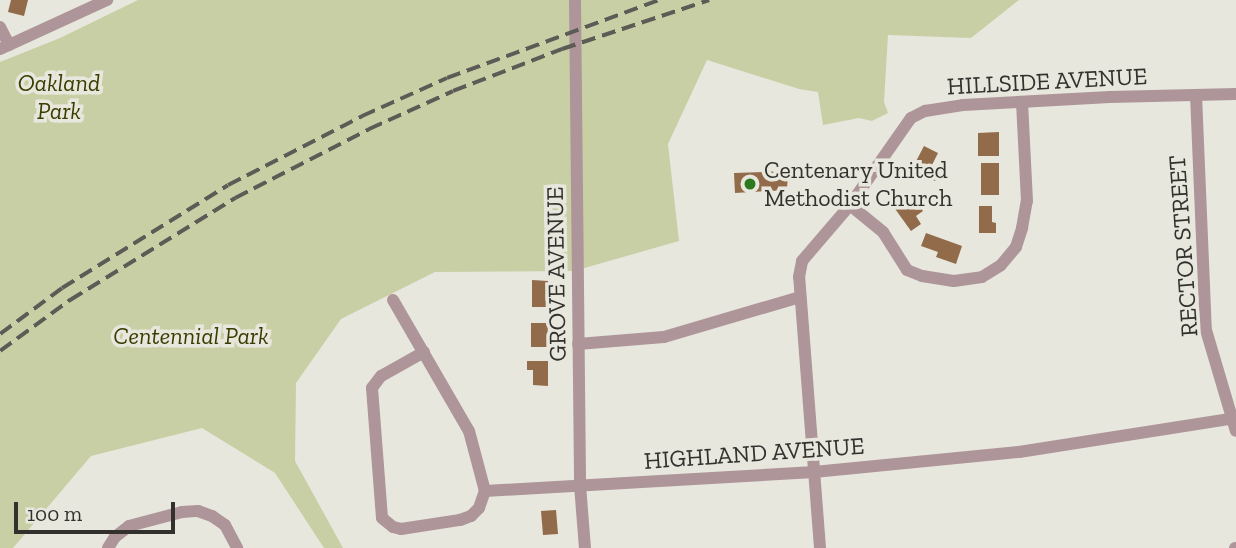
<!DOCTYPE html>
<html>
<head>
<meta charset="utf-8">
<style>
  body { margin:0 }
  #map { position:relative; width:1236px; height:548px; overflow:hidden; background:#e8e7dd; font-family:"Zilla Slab",serif }
  div>[style] { position:absolute }
  [style*='--x'] { left:calc(var(--x)*1px); top:calc(var(--y)*1px); width:calc(var(--w)*1px); rotate:calc(var(--a)*1deg) }
  .green>* { inset:0; background:#c9cfa5 }
  .building>* { inset:0; background:#916b4a }
  .minor>* { height:12px; margin:-6px; padding:0 6px; transform-origin:6px; border-radius:6px; background:#ae9599 }
  .rail>* { height:3.5px; margin-top:-1.75px; transform-origin:0; background:repeating-linear-gradient(90deg,#5c5b56 0 14px,transparent 0 21px) }
  .dots>* { width:19px; height:19px; translate:-50% -50%; box-sizing:border-box; border:4px solid #e8e7dd; border-radius:50% }
  span { translate:-50% -50%; white-space:nowrap; text-align:center; line-height:1.15; -webkit-text-stroke:7px #e8e7dd; paint-order:stroke }
  .street-label { font-size:24px; color:#32312d }
  .park-label { font-size:24px; color:#393d00; font-style:italic }
  .poi-label { font-size:24px; color:#32312d }
  .left { translate:0 -50%; text-align:left }
  .scale { position:absolute; left:14px; top:502px; width:161px; height:32px; box-sizing:border-box; border:4px solid #32312d; border-top:0; padding-left:9px; font-size:21px; line-height:24px; white-space:nowrap; color:#32312d; -webkit-text-stroke:5px #e8e7dd; paint-order:stroke }
</style>
</head>
<body>
<div id="map">
  <div class="green">
    <i style="clip-path:polygon(138px 0,1019px 0,971px 38px,888px 35px,884px 102px,888px 113px,872px 121px,859px 118px,823px 125px,818px 92px,799px 89px,707px 60px,668px 144px,679px 241px,574px 271px,435px 272px,341px 319px,296px 383px,295px 461px,343px 548px,324px 548px,275px 473px,202px 428px,91px 456px,13px 548px,0 548px,0 62px,60px 38px)"></i>
  </div>
  <div class="building">
    <i style="clip-path:polygon(11px 0,28px 0,24px 16px,8px 12px)"></i>
    <i style="clip-path:polygon(999px 132px,999px 156px,978px 156px,978px 133px)"></i>
    <i style="clip-path:polygon(924px 146px,938px 153px,931px 167px,939px 172px,935px 181px,912px 169px)"></i>
    <i style="clip-path:polygon(981px 163px,999px 163px,999px 195px,981px 195px)"></i>
    <i style="clip-path:polygon(788px 171px,787px 190px,735px 193px,734px 173px)"></i>
    <i style="clip-path:polygon(911px 194px,923px 211px,916px 216px,921px 224px,911px 231px,893px 206px)"></i>
    <i style="clip-path:polygon(979px 206px,992px 206px,992px 222px,996px 223px,996px 233px,979px 233px)"></i>
    <i style="clip-path:polygon(926px 233px,962px 246px,956px 264px,936px 257px,938px 252px,921px 246px)"></i>
    <i style="clip-path:polygon(532px 280px,548px 281px,547px 307px,532px 307px)"></i>
    <i style="clip-path:polygon(531px 323px,548px 323px,547px 347px,531px 347px)"></i>
    <i style="clip-path:polygon(527px 361px,548px 361px,548px 386px,533px 385px,533px 370px,527px 370px)"></i>
    <i style="clip-path:polygon(556px 510px,558px 534px,543px 535px,541px 511px)"></i>
  </div>
  <div class="minor">
    <i style="--x:575;--y:0;--w:485;--a:89.4"></i>
    <i style="--x:580;--y:485;--w:63;--a:85.5"></i>
    <i style="--x:0;--y:27;--w:20;--a:63"></i>
    <i style="--x:0;--y:49;--w:118;--a:-24.6"></i>
    <i style="--x:1196;--y:95;--w:235;--a:87.6"></i>
    <i style="--x:1206;--y:330;--w:105;--a:73.5"></i>
    <i style="--x:850;--y:205;--w:43;--a:39.3"></i>
    <i style="--x:883;--y:232;--w:45;--a:57.7"></i>
    <i style="--x:907;--y:270;--w:16;--a:22"></i>
    <i style="--x:922;--y:276;--w:32;--a:9"></i>
    <i style="--x:954;--y:281;--w:28;--a:-8"></i>
    <i style="--x:982;--y:277;--w:22;--a:-32"></i>
    <i style="--x:1001;--y:265;--w:23;--a:-50"></i>
    <i style="--x:1016;--y:247;--w:20;--a:-72"></i>
    <i style="--x:1022;--y:228;--w:27;--a:-80"></i>
    <i style="--x:1027;--y:201;--w:99;--a:-92.9"></i>
    <i style="--x:393;--y:300;--w:151;--a:59.9"></i>
    <i style="--x:469;--y:431;--w:62;--a:75.1"></i>
    <i style="--x:485;--y:491;--w:330;--a:-3.3"></i>
    <i style="--x:814;--y:472;--w:206;--a:-5.6"></i>
    <i style="--x:1019;--y:452;--w:220;--a:-8.9"></i>
    <i style="--x:578;--y:344;--w:86;--a:-4.7"></i>
    <i style="--x:664;--y:337;--w:142;--a:-16.4"></i>
    <i style="--x:424;--y:352;--w:49;--a:150.8"></i>
    <i style="--x:381;--y:376;--w:15;--a:127"></i>
    <i style="--x:372;--y:388;--w:130;--a:85.6"></i>
    <i style="--x:382;--y:518;--w:14;--a:39"></i>
    <i style="--x:393;--y:527;--w:8;--a:14"></i>
    <i style="--x:401;--y:529;--w:60;--a:-8.7"></i>
    <i style="--x:460;--y:520;--w:12;--a:-20"></i>
    <i style="--x:471;--y:516;--w:11;--a:-45"></i>
    <i style="--x:479;--y:508;--w:18;--a:-71"></i>
    <i style="--x:108;--y:548;--w:13;--a:-58"></i>
    <i style="--x:115;--y:537;--w:18;--a:-38"></i>
    <i style="--x:129;--y:526;--w:55;--a:-14.8"></i>
    <i style="--x:182;--y:512;--w:16;--a:-4"></i>
    <i style="--x:198;--y:511;--w:15;--a:20"></i>
    <i style="--x:212;--y:516;--w:16;--a:35"></i>
    <i style="--x:225;--y:525;--w:26;--a:62"></i>
    <i style="--x:820;--y:548;--w:272;--a:-94.4"></i>
    <i style="--x:799;--y:277;--w:16;--a:-79"></i>
    <i style="--x:802;--y:261;--w:74;--a:-49.4"></i>
    <i style="--x:850;--y:205;--w:106;--a:-55"></i>
    <i style="--x:911;--y:118;--w:16;--a:-27"></i>
    <i style="--x:925;--y:111;--w:38;--a:-9"></i>
    <i style="--x:963;--y:105;--w:147;--a:-3.1"></i>
    <i style="--x:1110;--y:97;--w:126;--a:-1.4"></i>
    <i style="--x:1235;--y:548;--w:1;--a:0"></i>
  </div>
  <div class="rail">
    <i style="--x:0;--y:334;--w:77;--a:-36.6"></i>
    <i style="--x:62;--y:288;--w:195;--a:-31.8"></i>
    <i style="--x:228;--y:185;--w:151;--a:-27.2"></i>
    <i style="--x:362;--y:116;--w:93;--a:-24.1"></i>
    <i style="--x:447;--y:78;--w:226;--a:-20.2"></i>
    <i style="--x:0;--y:351;--w:87;--a:-36.1"></i>
    <i style="--x:70;--y:300;--w:194;--a:-31.7"></i>
    <i style="--x:235;--y:198;--w:151;--a:-27.2"></i>
    <i style="--x:369;--y:129;--w:92;--a:-24.3"></i>
    <i style="--x:453;--y:91;--w:117;--a:-21.1"></i>
    <i style="--x:562;--y:49;--w:155;--a:-18.4"></i>
  </div>
  <div class="dots">
    <i style="left:750px;top:184px;background:#2c781f"></i>
  </div>
  <div class="street-label">
    <span style="left:1047px;top:81px;rotate:-3deg">HILLSIDE AVENUE</span>
    <span style="left:1183px;top:246px;rotate:-94deg">RECTOR STREET</span>
    <span style="left:556px;top:274px;rotate:-91deg">GROVE AVENUE</span>
    <span style="left:754px;top:453px;rotate:-4deg">HIGHLAND AVENUE</span>
  </div>
  <div class="park-label">
    <span style="left:59px;top:97px">Oakland<br>Park</span>
    <span style="left:191px;top:336px">Centennial Park</span>
  </div>
  <div class="poi-label">
    <span class="left" style="left:764px;top:184px">Centenary United<br>Methodist Church</span>
  </div>
  <div class="scale">100 m</div>
</div>
</body>
</html>
